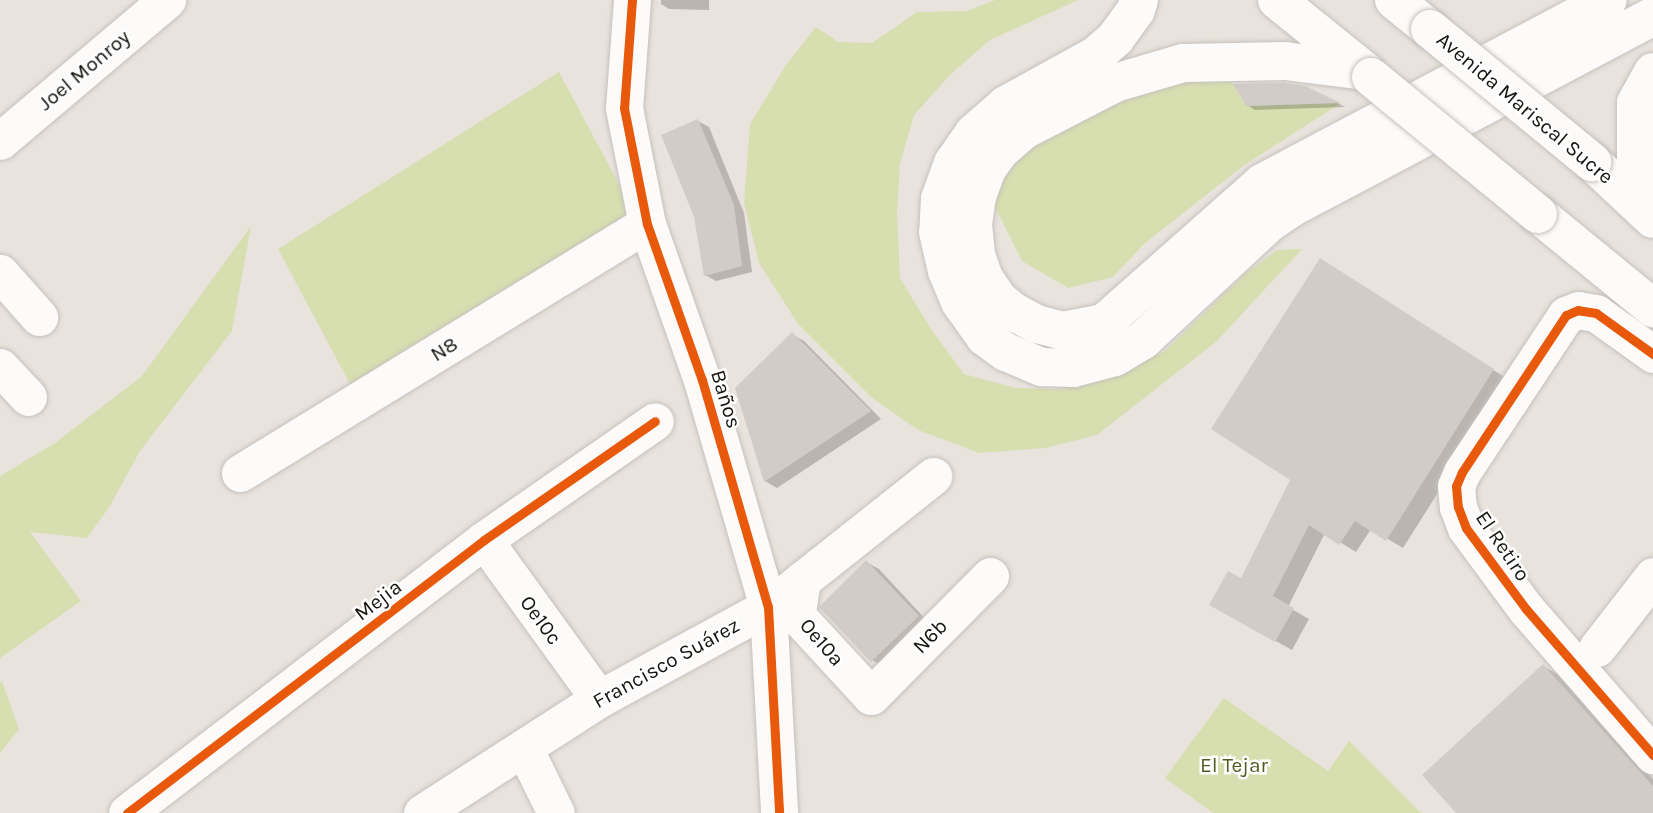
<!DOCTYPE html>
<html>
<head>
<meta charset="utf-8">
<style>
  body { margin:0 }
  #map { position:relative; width:1653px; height:813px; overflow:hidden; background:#e9e3de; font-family:Karla,sans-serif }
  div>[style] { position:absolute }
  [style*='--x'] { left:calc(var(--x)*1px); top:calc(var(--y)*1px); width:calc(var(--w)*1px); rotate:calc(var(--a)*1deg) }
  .green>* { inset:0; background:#d7dfb0 }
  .shadow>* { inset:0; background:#0003 }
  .building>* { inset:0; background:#d1ccc8 }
  .roads { filter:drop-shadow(0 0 2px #c6c1bd) drop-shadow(0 0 2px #c6c1bd) }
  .minor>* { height:37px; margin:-18.5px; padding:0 18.5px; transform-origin:18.5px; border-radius:18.5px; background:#fcfbfa }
  .major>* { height:38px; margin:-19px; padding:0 19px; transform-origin:19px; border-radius:19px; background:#fcfbfa }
  .bridges { filter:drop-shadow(0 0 2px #c6c1bd) drop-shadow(0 0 2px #c6c1bd) }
  .major-bridge>* { height:38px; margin:-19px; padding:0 19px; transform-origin:19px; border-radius:19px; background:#fcfbfa }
  .cycleway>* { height:9px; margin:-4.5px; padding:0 4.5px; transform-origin:4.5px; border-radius:4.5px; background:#e8590c }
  span { translate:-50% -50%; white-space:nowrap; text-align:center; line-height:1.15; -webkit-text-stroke:5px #fff; paint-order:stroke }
  .street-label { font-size:21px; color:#171410 }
  .park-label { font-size:21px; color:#515d20 }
</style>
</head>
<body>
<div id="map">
  <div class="green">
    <i style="clip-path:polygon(995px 0,1078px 0,990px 40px,950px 75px,914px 115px,900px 164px,897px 213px,900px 278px,931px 329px,964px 374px,1016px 388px,1060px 389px,1164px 352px,1245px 274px,1277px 250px,1302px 249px,1217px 341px,1097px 435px,1045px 448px,979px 453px,918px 430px,871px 397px,798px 324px,759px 263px,744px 203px,750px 124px,786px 65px,816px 27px,838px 42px,872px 43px,917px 12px,967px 11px)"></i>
    <i style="clip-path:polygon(559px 72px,637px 218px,359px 401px,278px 249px)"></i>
    <i style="clip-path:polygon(1227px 74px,1246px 106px,1341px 103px,1243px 166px,1144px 244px,1113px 277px,1068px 288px,1022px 261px,988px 193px,1021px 141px,1146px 88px)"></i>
    <i style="clip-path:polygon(251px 226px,232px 331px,140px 451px,110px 506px,87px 538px,30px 532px,81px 601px,0 658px,0 476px,55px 443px,142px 376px)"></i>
    <i style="clip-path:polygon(2px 681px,19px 729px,0 753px,0 682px)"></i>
    <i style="clip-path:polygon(1224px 698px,1328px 771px,1349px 741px,1421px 813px,1213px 813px,1165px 778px)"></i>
  </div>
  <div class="shadow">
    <i style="clip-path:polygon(661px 0,709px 0,709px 10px,669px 9px,661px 4px)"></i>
    <i style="clip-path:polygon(1305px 87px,1345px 107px,1255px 110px,1247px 105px)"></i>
    <i style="clip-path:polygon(698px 121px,709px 127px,744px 213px,752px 272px,716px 281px,705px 275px,696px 217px)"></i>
    <i style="clip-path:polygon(1336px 269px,1509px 380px,1403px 548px,1371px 529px,1356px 552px,1325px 533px,1288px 607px,1309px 619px,1292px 650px,1212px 605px,1241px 580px,1292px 479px)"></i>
    <i style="clip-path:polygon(792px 334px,804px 341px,881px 419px,777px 488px,765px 481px)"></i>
    <i style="clip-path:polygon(866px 562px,879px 569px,930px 624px,884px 667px,872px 660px)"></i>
    <i style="clip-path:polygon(1543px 666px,1559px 675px,1653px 779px,1653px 813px,1459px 813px)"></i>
  </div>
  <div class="building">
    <i style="clip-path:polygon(1284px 83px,1305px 86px,1341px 103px,1246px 106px,1233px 84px)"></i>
    <i style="clip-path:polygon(698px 119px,734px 205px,742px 266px,704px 276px,694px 217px,661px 135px)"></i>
    <i style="clip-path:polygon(1320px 258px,1494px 369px,1386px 541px,1355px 521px,1339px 545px,1309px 525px,1273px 596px,1294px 608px,1275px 642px,1209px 605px,1228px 571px,1241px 578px,1290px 480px,1211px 429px)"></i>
    <i style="clip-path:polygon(792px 332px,871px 411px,764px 482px,735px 388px)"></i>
    <i style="clip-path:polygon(866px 560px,919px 616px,871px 662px,819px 607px)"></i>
    <i style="clip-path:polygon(1543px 664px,1653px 786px,1653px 813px,1456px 813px,1422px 775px)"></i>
  </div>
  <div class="roads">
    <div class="minor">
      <i style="--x:632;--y:0;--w:108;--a:94.2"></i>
      <i style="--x:624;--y:108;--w:118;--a:78.8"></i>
      <i style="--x:647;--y:224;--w:165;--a:70.6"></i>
      <i style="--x:702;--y:380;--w:236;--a:73.8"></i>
      <i style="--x:768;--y:607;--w:206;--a:86.9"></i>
      <i style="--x:0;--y:141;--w:219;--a:-40.2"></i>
      <i style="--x:0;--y:273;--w:59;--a:48.4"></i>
      <i style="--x:1653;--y:354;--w:70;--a:-144.3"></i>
      <i style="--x:1596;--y:313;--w:18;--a:-171"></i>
      <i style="--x:1578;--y:310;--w:13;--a:157"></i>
      <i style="--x:1566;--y:315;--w:188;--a:123.5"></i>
      <i style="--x:1462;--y:472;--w:15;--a:113"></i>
      <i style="--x:1456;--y:486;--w:21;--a:85"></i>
      <i style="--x:1458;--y:507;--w:22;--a:69"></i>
      <i style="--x:1466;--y:528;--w:101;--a:53.5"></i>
      <i style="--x:1526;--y:609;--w:194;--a:49"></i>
      <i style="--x:0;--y:367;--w:41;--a:47"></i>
      <i style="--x:240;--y:473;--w:477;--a:-31.5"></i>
      <i style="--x:484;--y:540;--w:196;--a:54.1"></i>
      <i style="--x:802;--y:580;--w:31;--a:99"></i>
      <i style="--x:797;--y:611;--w:7;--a:74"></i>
      <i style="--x:799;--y:618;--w:106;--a:47.3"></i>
      <i style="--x:871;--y:696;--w:169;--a:-45.2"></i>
      <i style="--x:1597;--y:648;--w:91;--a:-52.1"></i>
      <i style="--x:524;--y:748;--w:72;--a:63.8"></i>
      <i style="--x:127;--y:813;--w:449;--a:-37.4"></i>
      <i style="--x:484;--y:540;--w:208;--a:-34.8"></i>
      <i style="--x:422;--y:813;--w:211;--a:-32.8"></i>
      <i style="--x:599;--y:699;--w:192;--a:-28.6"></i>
      <i style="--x:768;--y:607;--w:211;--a:-38.4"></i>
    </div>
    <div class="major">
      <i style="--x:1139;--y:0;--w:10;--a:107"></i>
      <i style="--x:1136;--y:10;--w:34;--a:126"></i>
      <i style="--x:1116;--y:38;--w:28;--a:139"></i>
      <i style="--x:1095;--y:56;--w:102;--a:151.2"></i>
      <i style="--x:1006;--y:105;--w:43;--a:138.8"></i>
      <i style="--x:974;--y:133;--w:37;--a:125"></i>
      <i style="--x:953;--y:163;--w:38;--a:110"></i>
      <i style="--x:940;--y:199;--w:33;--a:93"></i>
      <i style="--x:938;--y:232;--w:40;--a:77"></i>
      <i style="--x:947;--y:271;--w:34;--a:67"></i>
      <i style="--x:960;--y:302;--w:43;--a:54.5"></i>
      <i style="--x:985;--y:337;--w:26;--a:36"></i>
      <i style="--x:1006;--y:352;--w:39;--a:23"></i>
      <i style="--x:1042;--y:367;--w:31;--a:2"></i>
      <i style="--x:1073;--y:368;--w:43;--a:-14.7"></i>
      <i style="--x:1115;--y:357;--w:31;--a:-31"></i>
      <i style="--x:1142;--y:341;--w:173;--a:-42.9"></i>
      <i style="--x:1269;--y:223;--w:27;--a:-34"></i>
      <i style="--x:1291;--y:208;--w:410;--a:-27.9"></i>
      <i style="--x:1277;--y:0;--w:113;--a:38.9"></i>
      <i style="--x:1394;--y:0;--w:46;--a:38.9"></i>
      <i style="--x:1365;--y:71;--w:81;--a:-172.9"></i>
      <i style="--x:1285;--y:61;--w:102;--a:178.9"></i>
      <i style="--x:1183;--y:63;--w:71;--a:163.6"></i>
      <i style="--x:1115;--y:83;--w:102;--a:152.7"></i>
      <i style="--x:1024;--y:130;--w:33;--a:139"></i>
      <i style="--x:999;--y:152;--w:21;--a:125"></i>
      <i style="--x:987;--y:169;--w:29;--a:110"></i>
      <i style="--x:977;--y:196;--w:29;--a:98"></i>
      <i style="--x:973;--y:225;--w:30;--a:84"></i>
      <i style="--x:976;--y:255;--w:24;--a:71"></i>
      <i style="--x:984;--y:278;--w:27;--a:56"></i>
      <i style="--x:999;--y:300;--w:19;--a:39"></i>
      <i style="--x:1014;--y:312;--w:26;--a:28"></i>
      <i style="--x:1037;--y:324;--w:27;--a:15"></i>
      <i style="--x:1063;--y:331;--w:42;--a:-11"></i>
      <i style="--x:1104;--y:323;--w:211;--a:-41.5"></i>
      <i style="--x:1262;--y:183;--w:391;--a:-27.9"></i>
      <i style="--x:1653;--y:72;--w:35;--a:119"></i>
      <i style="--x:1636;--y:103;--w:55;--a:90"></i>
      <i style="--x:1636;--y:158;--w:53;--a:71.2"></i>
      <i style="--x:1592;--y:162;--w:83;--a:43.1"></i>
      <i style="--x:1538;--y:214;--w:149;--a:39.3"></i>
    </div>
  </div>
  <div class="bridges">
    <div class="major-bridge">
      <i style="--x:1430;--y:29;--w:210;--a:39.4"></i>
      <i style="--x:1371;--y:77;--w:216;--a:39.4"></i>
    </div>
  </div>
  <div class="cycleway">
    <i style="--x:632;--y:0;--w:108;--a:94.2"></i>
    <i style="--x:624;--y:108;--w:118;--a:78.8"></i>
    <i style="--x:647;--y:224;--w:165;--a:70.6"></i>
    <i style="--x:702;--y:380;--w:236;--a:73.8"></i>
    <i style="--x:768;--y:607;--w:206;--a:86.9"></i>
    <i style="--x:1653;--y:354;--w:70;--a:-144.3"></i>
    <i style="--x:1596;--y:313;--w:18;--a:-171"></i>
    <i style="--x:1578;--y:310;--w:13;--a:157"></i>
    <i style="--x:1566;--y:315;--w:188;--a:123.5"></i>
    <i style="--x:1462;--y:472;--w:15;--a:113"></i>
    <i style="--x:1456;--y:486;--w:21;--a:85"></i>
    <i style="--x:1458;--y:507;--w:22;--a:69"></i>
    <i style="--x:1466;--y:528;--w:101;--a:53.5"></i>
    <i style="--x:1526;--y:609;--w:194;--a:49"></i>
    <i style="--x:127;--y:813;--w:449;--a:-37.4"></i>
    <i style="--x:484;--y:540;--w:208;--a:-34.8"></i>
  </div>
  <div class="street-label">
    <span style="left:84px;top:70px;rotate:-40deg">Joel Monroy</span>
    <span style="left:1525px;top:108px;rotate:40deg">Avenida Mariscal Sucre</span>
    <span style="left:444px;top:349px;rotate:-32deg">N8</span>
    <span style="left:726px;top:399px;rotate:73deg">Baños</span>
    <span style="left:1503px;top:546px;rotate:56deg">El Retiro</span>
    <span style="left:378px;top:600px;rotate:-37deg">Mejia</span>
    <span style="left:541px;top:620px;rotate:54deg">Oe10c</span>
    <span style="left:930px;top:636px;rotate:-45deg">N6b</span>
    <span style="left:822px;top:642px;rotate:49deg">Oe10a</span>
    <span style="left:666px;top:663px;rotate:-29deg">Francisco Suárez</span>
  </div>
  <div class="park-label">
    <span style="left:1234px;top:765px">El Tejar</span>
  </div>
</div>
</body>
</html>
